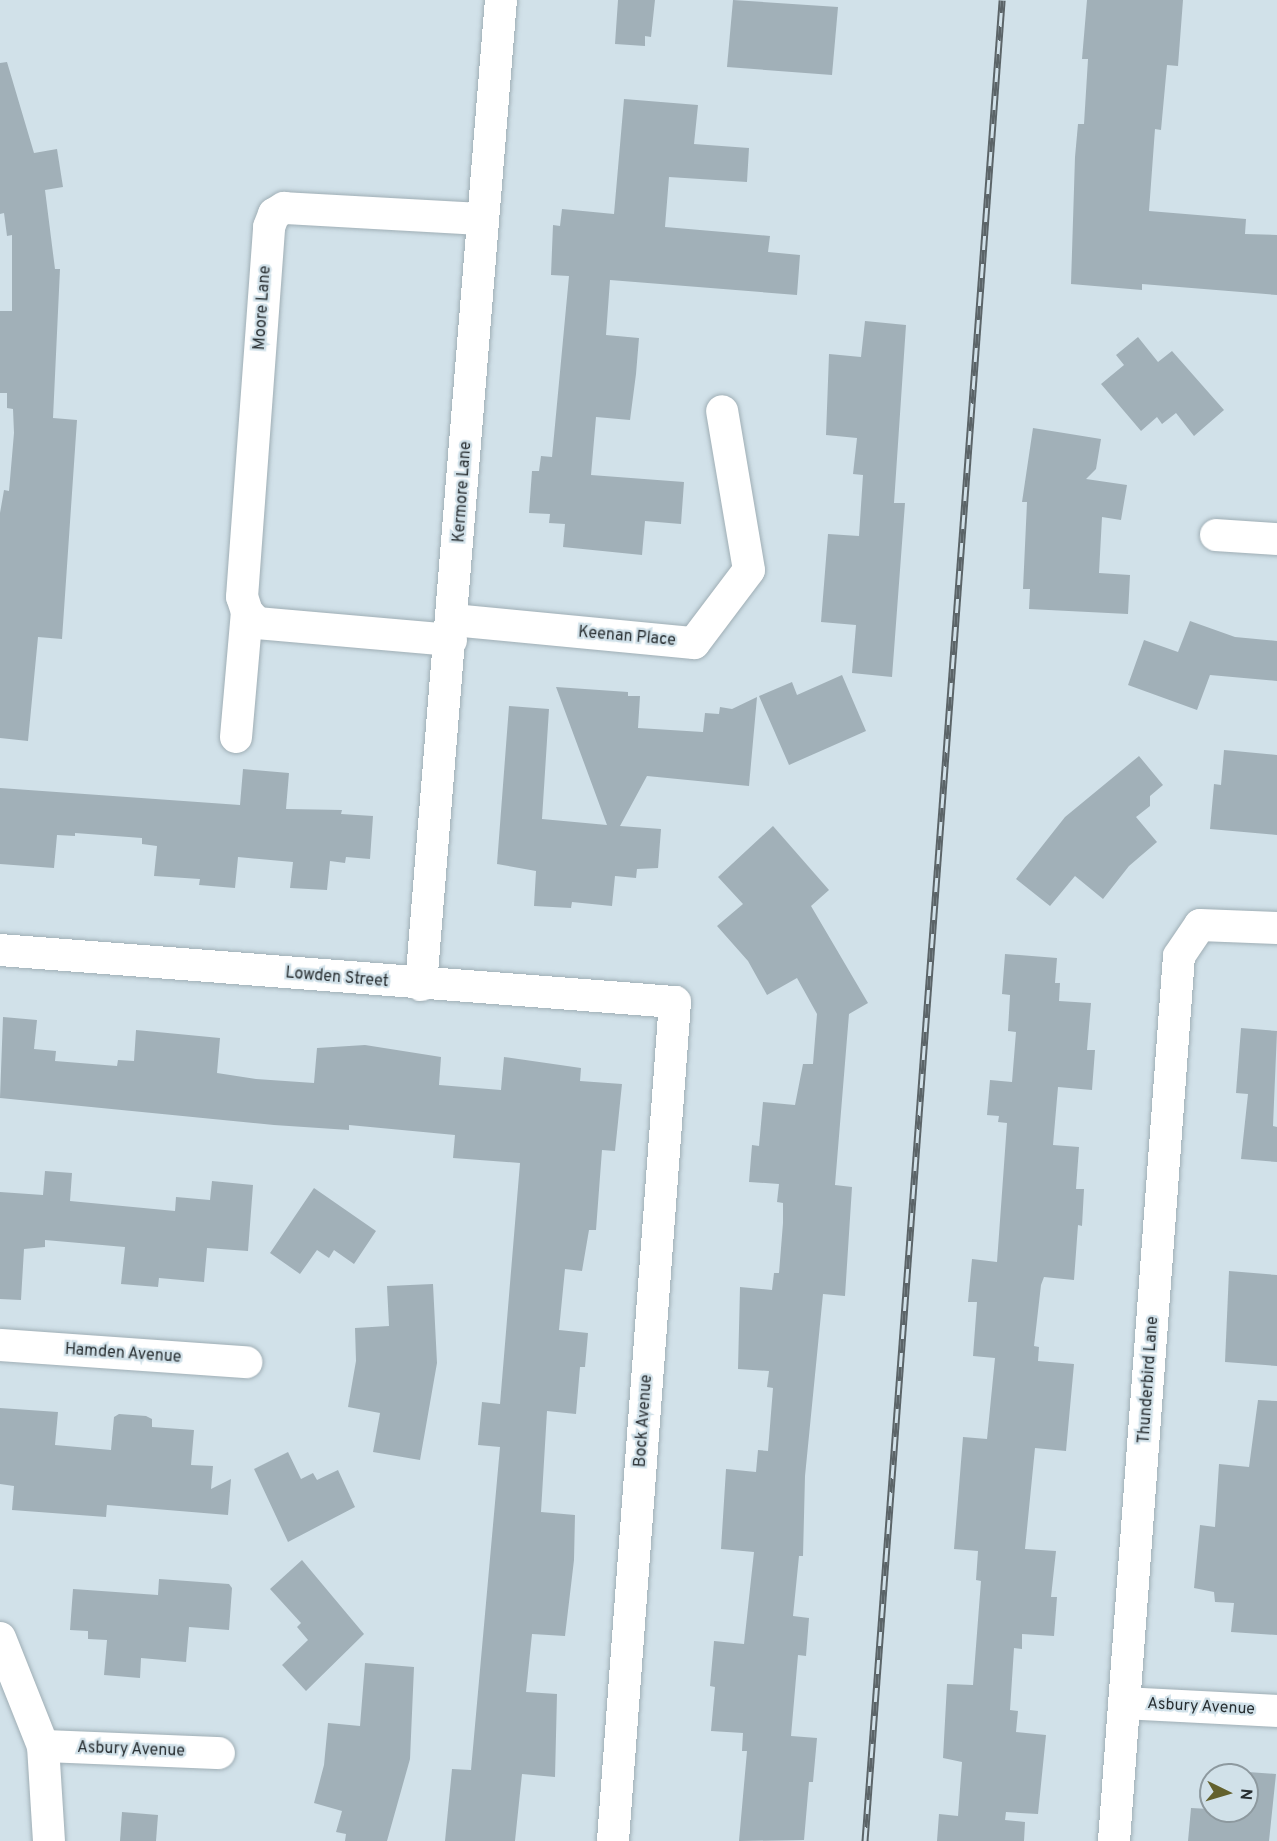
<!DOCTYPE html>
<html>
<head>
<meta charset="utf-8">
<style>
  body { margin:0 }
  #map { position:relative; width:1277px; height:1841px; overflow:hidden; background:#d1e1e9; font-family:Overpass,sans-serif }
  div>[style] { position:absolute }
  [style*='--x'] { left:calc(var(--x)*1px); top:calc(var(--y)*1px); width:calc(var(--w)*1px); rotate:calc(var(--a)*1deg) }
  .building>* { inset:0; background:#a1b0b8 }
  .roads { filter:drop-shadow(0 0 2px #9faeb5) drop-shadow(0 0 2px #9faeb5) }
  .minor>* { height:32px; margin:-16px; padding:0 16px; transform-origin:16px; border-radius:16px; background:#fff }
  .rail>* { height:7px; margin-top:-3.5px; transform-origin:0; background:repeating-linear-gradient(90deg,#d1e1e9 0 14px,#5b6468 0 28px); box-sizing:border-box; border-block:2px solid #5b6468 }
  span { translate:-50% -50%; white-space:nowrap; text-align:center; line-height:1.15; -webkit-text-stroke:4.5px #d1e1e9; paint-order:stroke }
  .street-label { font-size:16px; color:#282e31 }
  .north { position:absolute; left:1199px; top:1763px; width:60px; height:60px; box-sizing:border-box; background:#d1e1e9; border:2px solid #8d999f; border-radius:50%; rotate:95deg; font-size:16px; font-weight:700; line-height:24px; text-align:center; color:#282e31 }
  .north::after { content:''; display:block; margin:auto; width:21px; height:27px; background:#63612d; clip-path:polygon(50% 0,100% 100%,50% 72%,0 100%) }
</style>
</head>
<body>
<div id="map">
  <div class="building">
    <i style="clip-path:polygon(618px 0,655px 0,651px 37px,645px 36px,645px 46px,615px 44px)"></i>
    <i style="clip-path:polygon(733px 0,838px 7px,832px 75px,727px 67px)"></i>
    <i style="clip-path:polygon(1087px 0,1183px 0,1178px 66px,1167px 65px,1161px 130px,1155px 129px,1149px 211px,1246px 219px,1245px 234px,1277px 235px,1277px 295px,1142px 284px,1142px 290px,1071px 284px,1075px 157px,1078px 124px,1084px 124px,1088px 59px,1082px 59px)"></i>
    <i style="clip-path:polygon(7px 62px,34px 153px,57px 149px,63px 187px,45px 190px,55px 269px,60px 269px,53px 418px,77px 420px,62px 639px,38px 637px,28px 741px,0 738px,0 513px,4px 490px,9px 491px,14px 433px,13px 409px,7px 408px,7px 393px,0 393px,0 311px,12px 311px,12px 235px,7px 236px,4px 213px,0 214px,0 63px)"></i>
    <i style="clip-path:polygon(624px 99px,698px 105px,694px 144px,749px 148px,747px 182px,669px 177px,665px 227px,770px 236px,768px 252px,800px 255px,797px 295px,610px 280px,606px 335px,639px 338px,636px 374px,630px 420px,596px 417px,591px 475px,684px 482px,681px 524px,645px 521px,642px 555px,563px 547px,565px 524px,549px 523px,550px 514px,529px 513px,532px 471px,539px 471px,541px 456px,552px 457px,569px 276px,551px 275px,553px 225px,560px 226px,562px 209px,614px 214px)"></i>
    <i style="clip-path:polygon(865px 321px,906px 325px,894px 503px,905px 503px,892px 677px,852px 673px,856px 625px,821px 622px,828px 534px,859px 536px,863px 475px,853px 474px,857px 438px,826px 435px,829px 354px,861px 357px)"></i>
    <i style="clip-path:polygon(1138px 337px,1158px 362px,1172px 351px,1224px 410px,1194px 436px,1176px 413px,1162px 424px,1157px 417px,1141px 431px,1101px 384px,1124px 365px,1116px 355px)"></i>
    <i style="clip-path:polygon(1033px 428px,1101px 439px,1096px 469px,1086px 479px,1127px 485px,1121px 520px,1102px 517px,1099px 573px,1130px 575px,1128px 614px,1029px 609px,1030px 589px,1023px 589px,1027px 502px,1022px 502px)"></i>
    <i style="clip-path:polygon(1190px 621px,1235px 637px,1277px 641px,1277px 681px,1210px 675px,1197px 710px,1128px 685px,1144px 640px,1178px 652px)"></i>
    <i style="clip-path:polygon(842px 675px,866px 731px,789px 765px,759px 696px,792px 682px,797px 695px)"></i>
    <i style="clip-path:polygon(556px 687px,628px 692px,628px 696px,640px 696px,638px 728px,703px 732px,705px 713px,719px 714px,720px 707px,732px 709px,757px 697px,749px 786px,647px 776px,620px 826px,661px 829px,658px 868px,637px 869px,636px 878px,615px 876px,612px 906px,572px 902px,571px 908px,534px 906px,536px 871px,497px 864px,509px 706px,549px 709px,542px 819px,607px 825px)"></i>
    <i style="clip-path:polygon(1224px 750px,1277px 755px,1277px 835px,1210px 829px,1214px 784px,1221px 785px)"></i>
    <i style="clip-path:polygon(1139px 756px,1163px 785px,1150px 796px,1150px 806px,1136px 817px,1157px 842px,1129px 866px,1103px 899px,1075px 876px,1050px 906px,1016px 879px,1065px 817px)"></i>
    <i style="clip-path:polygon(243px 769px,289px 773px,286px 809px,342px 810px,341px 814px,373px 816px,370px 859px,346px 857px,345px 863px,330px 861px,327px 890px,290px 888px,293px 862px,238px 857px,235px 888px,199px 885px,200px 879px,154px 876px,157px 846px,142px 844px,142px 838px,75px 833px,75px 836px,57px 835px,54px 868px,0 864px,0 788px,240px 805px)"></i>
    <i style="clip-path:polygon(773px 826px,829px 890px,811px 906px,868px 1003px,849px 1014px,835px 1185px,852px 1187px,845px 1296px,823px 1294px,805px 1476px,803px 1556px,799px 1556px,793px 1616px,809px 1618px,806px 1656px,798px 1655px,791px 1736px,817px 1738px,813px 1782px,809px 1782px,804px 1840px,739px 1841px,747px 1751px,742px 1751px,743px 1733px,711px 1731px,715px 1687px,710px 1686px,714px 1641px,744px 1644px,754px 1552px,721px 1549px,726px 1469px,756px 1472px,758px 1450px,768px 1451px,773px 1388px,767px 1387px,769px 1371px,738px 1369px,740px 1287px,772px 1290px,774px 1273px,779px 1273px,783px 1223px,783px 1203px,777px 1202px,779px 1184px,749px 1182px,752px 1145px,759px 1146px,763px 1102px,795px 1105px,803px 1064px,813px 1064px,817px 1014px,797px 978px,767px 995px,748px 961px,717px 926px,743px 904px,718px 877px)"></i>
    <i style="clip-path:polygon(1005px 954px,1057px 958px,1055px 983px,1060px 983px,1059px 1001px,1091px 1003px,1087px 1050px,1095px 1050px,1092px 1090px,1058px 1087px,1053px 1145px,1079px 1147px,1076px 1189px,1084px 1189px,1082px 1226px,1078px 1225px,1074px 1280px,1044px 1277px,1041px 1285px,1034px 1346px,1039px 1347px,1038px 1361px,1074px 1364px,1066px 1451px,1035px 1448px,1025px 1549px,1056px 1551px,1051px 1597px,1057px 1597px,1054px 1636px,1022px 1634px,1022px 1649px,1014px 1648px,1010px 1710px,1018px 1711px,1016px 1732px,1046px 1735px,1038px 1814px,1006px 1812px,1005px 1820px,1025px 1822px,1024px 1841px,937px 1841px,939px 1814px,958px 1816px,962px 1762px,943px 1758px,947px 1684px,973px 1685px,981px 1581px,976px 1580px,978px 1551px,954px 1549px,963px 1437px,987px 1439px,995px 1358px,973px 1356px,977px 1302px,968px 1302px,972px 1259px,997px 1262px,1007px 1123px,998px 1122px,999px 1116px,987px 1115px,990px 1080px,1012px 1082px,1016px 1032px,1008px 1031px,1010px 995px,1002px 994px)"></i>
    <i style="clip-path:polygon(3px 1017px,37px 1020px,34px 1049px,56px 1051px,55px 1061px,117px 1066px,118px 1060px,134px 1061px,136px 1030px,220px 1038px,217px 1073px,256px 1079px,314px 1083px,317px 1048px,365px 1045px,441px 1057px,439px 1085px,501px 1090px,504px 1057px,581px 1068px,580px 1081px,622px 1084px,615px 1151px,602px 1150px,596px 1230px,589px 1230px,582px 1271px,565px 1269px,559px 1330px,588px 1333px,585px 1367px,580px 1367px,576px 1414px,547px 1411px,541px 1512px,575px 1515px,574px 1560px,565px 1636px,532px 1634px,526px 1692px,557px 1694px,555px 1777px,522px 1774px,515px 1841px,445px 1841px,452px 1769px,471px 1770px,500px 1447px,478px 1445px,482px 1402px,500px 1404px,520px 1163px,453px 1158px,455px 1135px,349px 1125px,349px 1130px,274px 1125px,0 1098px)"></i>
    <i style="clip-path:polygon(1241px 1028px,1277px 1031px,1273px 1126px,1277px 1127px,1277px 1162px,1241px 1159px,1248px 1094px,1236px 1093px)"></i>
    <i style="clip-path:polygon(45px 1171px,72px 1173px,70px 1201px,175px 1211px,176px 1197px,210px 1200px,212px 1181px,253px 1185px,248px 1251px,207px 1248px,204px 1282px,159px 1278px,158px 1287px,121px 1284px,125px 1247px,45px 1240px,45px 1247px,24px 1249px,21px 1300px,0 1299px,0 1192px,43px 1195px)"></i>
    <i style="clip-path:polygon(314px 1188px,376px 1231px,354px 1264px,334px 1250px,329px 1258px,317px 1250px,300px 1274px,270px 1253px)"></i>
    <i style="clip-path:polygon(1229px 1271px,1277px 1275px,1277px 1366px,1225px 1362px)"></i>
    <i style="clip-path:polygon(433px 1284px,437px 1363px,420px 1460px,373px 1452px,380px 1413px,348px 1407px,356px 1361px,355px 1328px,389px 1326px,387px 1286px)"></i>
    <i style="clip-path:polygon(1258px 1400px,1277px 1401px,1277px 1635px,1231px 1632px,1234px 1603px,1215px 1602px,1214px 1592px,1194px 1588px,1200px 1525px,1215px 1527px,1219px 1464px,1249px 1467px)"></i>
    <i style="clip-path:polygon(0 1408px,58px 1412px,55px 1445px,111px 1450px,114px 1417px,119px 1414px,146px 1416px,152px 1419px,152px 1427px,194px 1430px,191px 1465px,213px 1466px,211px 1489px,231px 1479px,228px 1515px,107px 1505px,106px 1517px,12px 1510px,14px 1486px,0 1484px)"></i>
    <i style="clip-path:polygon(288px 1452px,301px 1479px,313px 1473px,317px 1480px,338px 1470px,355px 1507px,288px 1542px,254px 1469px)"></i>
    <i style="clip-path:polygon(302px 1560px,364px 1634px,306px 1691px,282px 1665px,308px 1640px,297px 1627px,301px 1623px,270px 1589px)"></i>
    <i style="clip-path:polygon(159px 1579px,229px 1584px,232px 1588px,229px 1630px,189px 1627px,186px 1662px,141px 1658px,140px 1678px,104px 1675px,107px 1640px,88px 1639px,88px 1631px,70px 1630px,73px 1589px,158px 1595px)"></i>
    <i style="clip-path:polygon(365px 1663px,414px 1667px,410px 1759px,387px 1841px,345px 1841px,346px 1834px,336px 1832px,342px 1811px,314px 1803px,324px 1765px,328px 1723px,360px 1726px)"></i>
    <i style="clip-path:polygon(1234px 1771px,1276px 1774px,1269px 1841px,1188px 1841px,1191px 1808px,1247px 1811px,1247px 1775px,1234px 1775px)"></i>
    <i style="clip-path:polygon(122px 1812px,158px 1815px,156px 1841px,120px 1841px)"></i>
  </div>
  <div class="roads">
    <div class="minor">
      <i style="--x:1216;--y:535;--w:61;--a:3.8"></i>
      <i style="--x:453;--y:620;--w:242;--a:5.5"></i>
      <i style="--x:694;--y:643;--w:91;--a:-53"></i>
      <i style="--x:749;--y:570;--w:161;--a:-99.6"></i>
      <i style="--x:451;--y:640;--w:195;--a:-175"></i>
      <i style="--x:257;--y:623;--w:15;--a:-132"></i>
      <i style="--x:247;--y:612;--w:16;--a:-108"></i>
      <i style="--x:242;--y:597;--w:371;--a:-85.8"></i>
      <i style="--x:269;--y:227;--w:14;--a:-69"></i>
      <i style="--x:274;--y:214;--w:12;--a:-31"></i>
      <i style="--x:284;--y:208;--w:199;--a:3.2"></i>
      <i style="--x:236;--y:737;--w:125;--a:-85"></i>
      <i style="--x:0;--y:950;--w:677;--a:4.41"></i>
      <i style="--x:675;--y:1002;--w:841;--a:94.23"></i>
      <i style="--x:421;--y:985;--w:988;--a:-85.36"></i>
      <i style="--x:0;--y:1345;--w:247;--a:4"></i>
      <i style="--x:0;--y:1638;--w:116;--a:68.3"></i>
      <i style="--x:43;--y:1746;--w:95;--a:86.4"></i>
      <i style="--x:1124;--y:1703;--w:153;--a:3"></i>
      <i style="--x:43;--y:1746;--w:176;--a:2.3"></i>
      <i style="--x:1114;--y:1841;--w:887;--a:-85.8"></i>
      <i style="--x:1179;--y:956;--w:37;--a:-56"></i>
      <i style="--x:1200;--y:925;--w:77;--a:2.2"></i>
    </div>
  </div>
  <div class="rail">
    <i style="--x:865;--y:1841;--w:1846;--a:-85.74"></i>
  </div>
  <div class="street-label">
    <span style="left:263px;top:308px;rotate:-86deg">Moore Lane</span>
    <span style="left:463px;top:492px;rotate:-86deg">Kermore Lane</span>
    <span style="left:627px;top:637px;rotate:5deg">Keenan Place</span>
    <span style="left:337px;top:978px;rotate:5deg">Lowden Street</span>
    <span style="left:123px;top:1354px;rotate:4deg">Hamden Avenue</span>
    <span style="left:1149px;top:1380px;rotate:-86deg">Thunderbird Lane</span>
    <span style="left:644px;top:1421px;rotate:-86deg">Bock Avenue</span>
    <span style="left:1201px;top:1707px;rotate:3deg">Asbury Avenue</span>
    <span style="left:131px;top:1750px;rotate:2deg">Asbury Avenue</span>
  </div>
  <div class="north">N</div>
</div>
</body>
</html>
